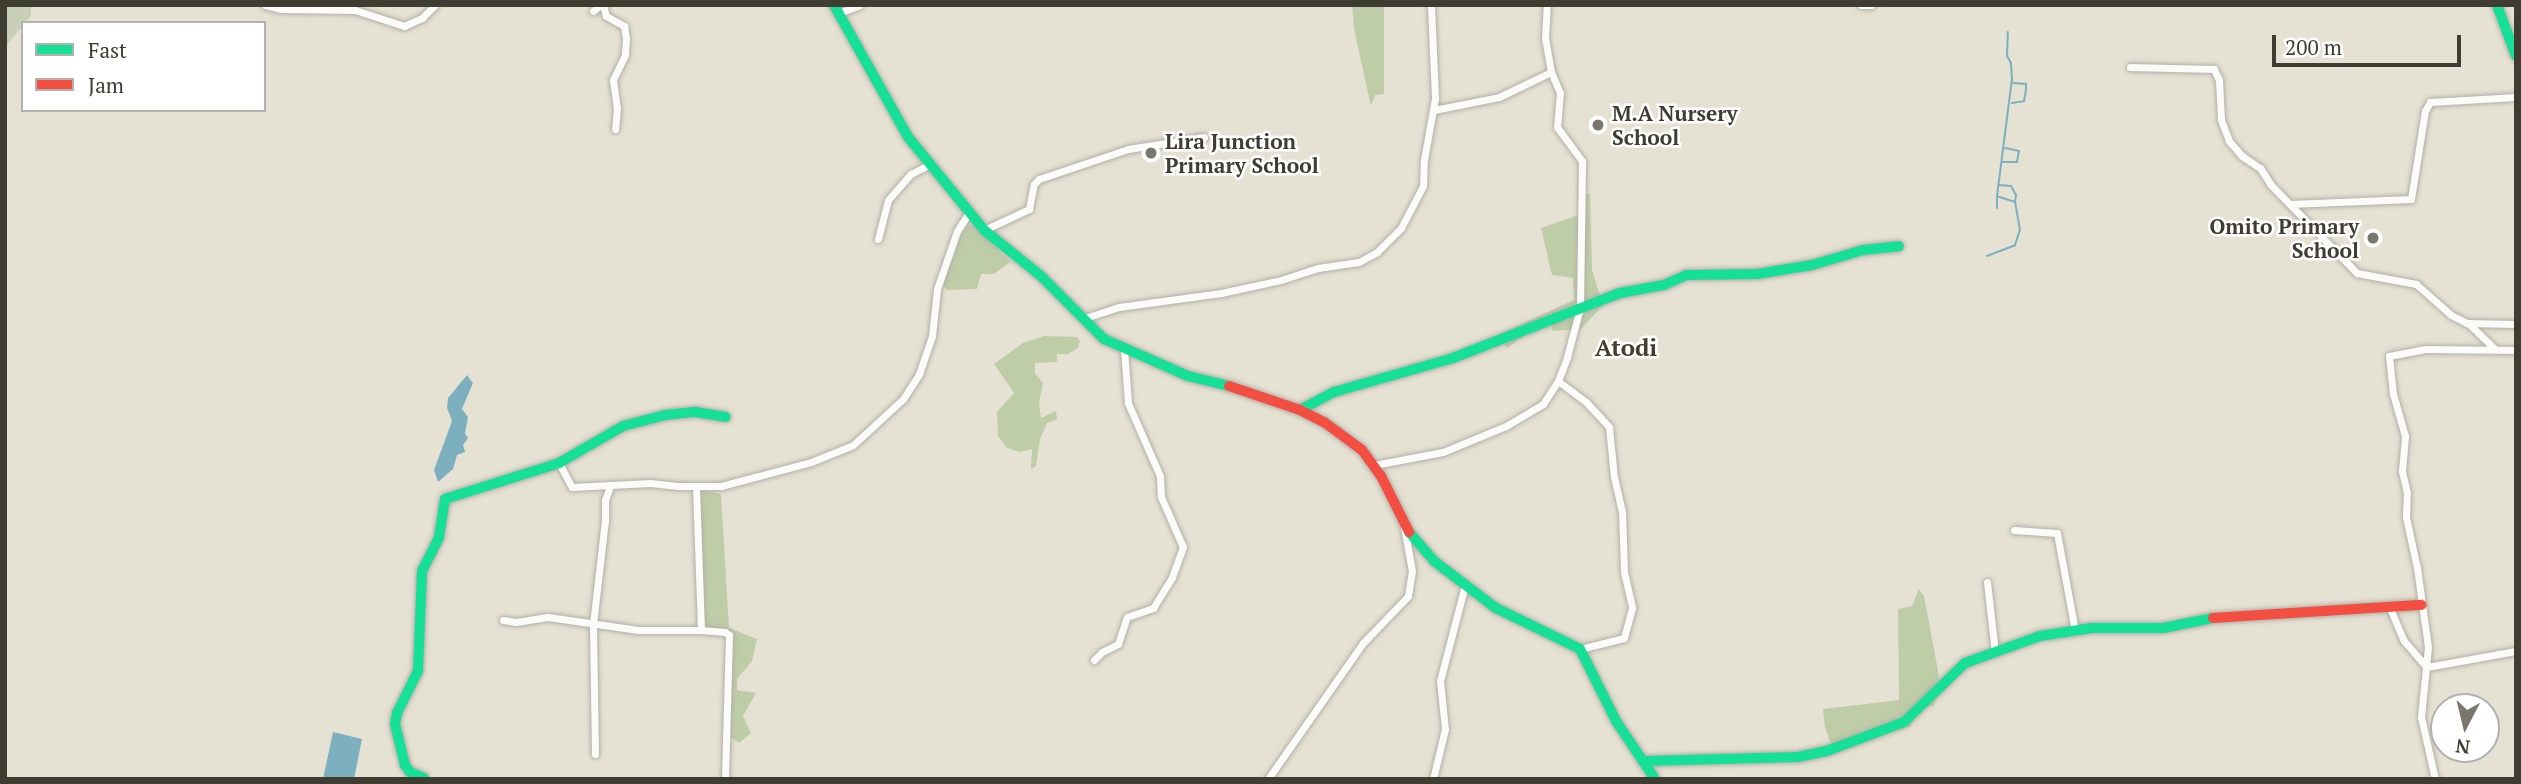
<!DOCTYPE html>
<html>
<head>
<meta charset="utf-8">
<style>
  body { margin:0 }
  #map { position:relative; width:2521px; height:784px; overflow:hidden; background:#e5e2d4; font-family:"PT Serif",serif }
  div>[style] { position:absolute }
  [style*='--x'] { left:calc(var(--x)*1px); top:calc(var(--y)*1px); width:calc(var(--w)*1px); rotate:calc(var(--a)*1deg) }
  .green>* { inset:0; background:#c7d0b7 }
  .forest>* { inset:0; background:#becda8 }
  .water>* { inset:0; background:#7db0be }
  .stream>* { height:2px; margin:-1px; padding:0 1px; transform-origin:1px; border-radius:1px; background:#7db0be }
  .roads { filter:drop-shadow(0 0 2px #b3b0a5) drop-shadow(0 0 2px #b3b0a5) }
  .street>* { height:7px; margin:-3.5px; padding:0 3.5px; transform-origin:3.5px; border-radius:3.5px; background:#fbfbf9 }
  .fast>* { height:10px; margin:-5px; padding:0 5px; transform-origin:5px; border-radius:5px; background:#16e098 }
  .jam>* { height:10px; margin:-5px; padding:0 5px; transform-origin:5px; border-radius:5px; background:#f24e42 }
  .dots>* { width:19px; height:19px; translate:-50% -50%; box-sizing:border-box; border:4px solid #fff; border-radius:50% }
  span { translate:-50% -50%; white-space:nowrap; text-align:center; line-height:1.15; -webkit-text-stroke:5px #fff; paint-order:stroke }
  .poi-label { font-size:21px; color:#3f3c32; font-weight:700 }
  .left { translate:0 -50%; text-align:left }
  .right { translate:-100% -50%; text-align:right }
  .quarter-label { font-size:24px; color:#443f2a; font-weight:700 }
  .frame { position:absolute; inset:0; border:7px solid #3f3c32; pointer-events:none }
  .legend { position:absolute; left:21px; top:21px; width:245px; height:91px; box-sizing:border-box; background:#fff; border:2px solid #b2b1ad; margin:0; padding:9px 12px; list-style:none; font-size:21px; color:#3f3c32 }
  .legend li { display:flex; align-items:center; gap:14px; height:35px }
  .legend b { width:35px; border:2px solid #b2b1ad }
  .north { position:absolute; left:2430px; top:693px; width:70px; height:70px; box-sizing:border-box; background:#fff; border:2px solid #b2b1ad; border-radius:50%; rotate:187deg; font-size:19px; font-weight:700; line-height:28px; text-align:center; color:#3f3c32 }
  .north::after { content:''; display:block; margin:auto; width:24px; height:32px; background:#79766b; clip-path:polygon(50% 0,100% 100%,50% 72%,0 100%) }
  .scale { position:absolute; left:2272px; top:35px; width:189px; height:32px; box-sizing:border-box; border:4px solid #3f3c32; border-top:0; padding-left:9px; font-size:21px; line-height:24px; white-space:nowrap; color:#3f3c32; -webkit-text-stroke:5px #fff; paint-order:stroke }
</style>
</head>
<body>
<div id="map">
  <div class="green">
    <i style="clip-path:polygon(5px 5px,31px 5px,31px 16px,5px 47px)"></i>
  </div>
  <div class="forest">
    <i style="clip-path:polygon(1352px 5px,1384px 5px,1384px 94px,1375px 95px,1371px 106px,1354px 29px)"></i>
    <i style="clip-path:polygon(1586px 194px,1590px 194px,1592px 270px,1603px 305px,1581px 329px,1553px 331px,1551px 325px,1532px 331px,1507px 348px,1498px 335px,1574px 300px,1573px 278px,1552px 275px,1541px 228px,1585px 213px)"></i>
    <i style="clip-path:polygon(968px 225px,975px 226px,1010px 262px,994px 274px,981px 274px,977px 289px,947px 290px,943px 285px,961px 236px)"></i>
    <i style="clip-path:polygon(1044px 336px,1077px 337px,1080px 341px,1078px 348px,1068px 354px,1057px 354px,1057px 362px,1035px 363px,1035px 373px,1043px 383px,1039px 403px,1041px 418px,1056px 411px,1057px 420px,1047px 423px,1040px 439px,1036px 466px,1031px 469px,1032px 449px,1020px 452px,1007px 448px,998px 436px,997px 412px,1014px 393px,994px 364px,1023px 343px)"></i>
    <i style="clip-path:polygon(699px 490px,721px 494px,729px 628px,757px 639px,752px 661px,737px 679px,737px 690px,756px 693px,743px 716px,751px 733px,739px 743px,731px 737px,732px 641px,722px 633px,703px 629px)"></i>
    <i style="clip-path:polygon(1919px 589px,1924px 596px,1939px 676px,1934px 706px,1916px 708px,1911px 726px,1834px 751px,1825px 728px,1823px 709px,1899px 700px,1898px 609px,1912px 606px)"></i>
  </div>
  <div class="water">
    <i style="clip-path:polygon(467px 375px,473px 383px,462px 409px,468px 417px,465px 433px,468px 438px,463px 445px,465px 452px,457px 455px,453px 469px,438px 482px,434px 470px,452px 421px,447px 408px,448px 398px)"></i>
    <i style="clip-path:polygon(333px 732px,362px 739px,354px 779px,323px 779px)"></i>
  </div>
  <div class="stream">
    <i style="--x:2012;--y:103;--w:12;--a:-9"></i>
    <i style="--x:2024;--y:101;--w:11;--a:-80"></i>
    <i style="--x:2026;--y:90;--w:6;--a:-90"></i>
    <i style="--x:2026;--y:84;--w:13;--a:-176"></i>
    <i style="--x:2002;--y:162;--w:15;--a:0"></i>
    <i style="--x:2017;--y:162;--w:11;--a:-80"></i>
    <i style="--x:2019;--y:151;--w:14;--a:-168"></i>
    <i style="--x:1999;--y:185;--w:12;--a:5"></i>
    <i style="--x:2011;--y:186;--w:10;--a:61"></i>
    <i style="--x:2016;--y:195;--w:7;--a:98"></i>
    <i style="--x:1997;--y:198;--w:10;--a:90"></i>
    <i style="--x:1987;--y:256;--w:30;--a:-21"></i>
    <i style="--x:2015;--y:245;--w:16;--a:-72"></i>
    <i style="--x:2020;--y:230;--w:28;--a:-100"></i>
    <i style="--x:2015;--y:202;--w:19;--a:-162"></i>
    <i style="--x:1997;--y:196;--w:118;--a:-82.7"></i>
    <i style="--x:2012;--y:79;--w:16;--a:-94"></i>
    <i style="--x:2011;--y:63;--w:8;--a:-120"></i>
    <i style="--x:2007;--y:56;--w:24;--a:-88"></i>
  </div>
  <div class="roads">
    <div class="street">
      <i style="--x:265;--y:5;--w:16;--a:14"></i>
      <i style="--x:281;--y:9;--w:74;--a:0.8"></i>
      <i style="--x:355;--y:10;--w:52;--a:18.1"></i>
      <i style="--x:404;--y:26;--w:20;--a:-24"></i>
      <i style="--x:422;--y:18;--w:18;--a:-45"></i>
      <i style="--x:603;--y:5;--w:11;--a:75"></i>
      <i style="--x:606;--y:16;--w:21;--a:29"></i>
      <i style="--x:624;--y:26;--w:13;--a:81"></i>
      <i style="--x:626;--y:39;--w:16;--a:94"></i>
      <i style="--x:625;--y:55;--w:28;--a:116"></i>
      <i style="--x:613;--y:80;--w:28;--a:82"></i>
      <i style="--x:617;--y:108;--w:21;--a:95"></i>
      <i style="--x:1861;--y:5;--w:10;--a:0"></i>
      <i style="--x:593;--y:11;--w:9;--a:-41"></i>
      <i style="--x:839;--y:13;--w:22;--a:-21"></i>
      <i style="--x:2130;--y:67;--w:84;--a:1.4"></i>
      <i style="--x:2214;--y:69;--w:12;--a:66"></i>
      <i style="--x:2219;--y:80;--w:40;--a:87.1"></i>
      <i style="--x:2221;--y:120;--w:22;--a:69"></i>
      <i style="--x:2229;--y:141;--w:20;--a:49"></i>
      <i style="--x:2242;--y:156;--w:22;--a:34"></i>
      <i style="--x:2260;--y:168;--w:20;--a:57"></i>
      <i style="--x:2271;--y:185;--w:123;--a:45.7"></i>
      <i style="--x:2357;--y:273;--w:60;--a:10.6"></i>
      <i style="--x:2416;--y:284;--w:47;--a:41.5"></i>
      <i style="--x:2451;--y:315;--w:18;--a:27"></i>
      <i style="--x:2467;--y:323;--w:49;--a:1.2"></i>
      <i style="--x:1434;--y:110;--w:66;--a:-11.3"></i>
      <i style="--x:1499;--y:97;--w:58;--a:-25.7"></i>
      <i style="--x:2290;--y:204;--w:121;--a:-2.4"></i>
      <i style="--x:2411;--y:199;--w:89;--a:-81"></i>
      <i style="--x:2425;--y:111;--w:10;--a:-61"></i>
      <i style="--x:2430;--y:102;--w:86;--a:-3.3"></i>
      <i style="--x:984;--y:230;--w:50;--a:-25"></i>
      <i style="--x:1029;--y:209;--w:25;--a:-79"></i>
      <i style="--x:1034;--y:184;--w:7;--a:-45"></i>
      <i style="--x:1039;--y:179;--w:94;--a:-18.6"></i>
      <i style="--x:1128;--y:149;--w:77;--a:-9"></i>
      <i style="--x:878;--y:239;--w:40;--a:-75.6"></i>
      <i style="--x:888;--y:200;--w:35;--a:-49"></i>
      <i style="--x:911;--y:174;--w:19;--a:-28"></i>
      <i style="--x:1082;--y:319;--w:39;--a:-18"></i>
      <i style="--x:1119;--y:307;--w:103;--a:-7.8"></i>
      <i style="--x:1221;--y:293;--w:61;--a:-12.2"></i>
      <i style="--x:1281;--y:280;--w:39;--a:-18"></i>
      <i style="--x:1318;--y:268;--w:41;--a:-8.3"></i>
      <i style="--x:1359;--y:262;--w:21;--a:-29"></i>
      <i style="--x:1377;--y:252;--w:34;--a:-45"></i>
      <i style="--x:1401;--y:228;--w:47;--a:-62.4"></i>
      <i style="--x:1423;--y:186;--w:26;--a:-88"></i>
      <i style="--x:1424;--y:160;--w:63;--a:-79.9"></i>
      <i style="--x:1435;--y:98;--w:93;--a:-92.5"></i>
      <i style="--x:2468;--y:323;--w:37;--a:44"></i>
      <i style="--x:1558;--y:381;--w:35;--a:37"></i>
      <i style="--x:1586;--y:402;--w:34;--a:47"></i>
      <i style="--x:1609;--y:427;--w:50;--a:84.3"></i>
      <i style="--x:1614;--y:477;--w:35;--a:77"></i>
      <i style="--x:1622;--y:511;--w:61;--a:88.1"></i>
      <i style="--x:1624;--y:572;--w:37;--a:77"></i>
      <i style="--x:1632;--y:608;--w:31;--a:105"></i>
      <i style="--x:1624;--y:638;--w:45;--a:166"></i>
      <i style="--x:559;--y:463;--w:27;--a:62"></i>
      <i style="--x:572;--y:487;--w:78;--a:-2.9"></i>
      <i style="--x:650;--y:483;--w:28;--a:6"></i>
      <i style="--x:678;--y:486;--w:43;--a:0"></i>
      <i style="--x:721;--y:486;--w:93;--a:-14.9"></i>
      <i style="--x:811;--y:462;--w:45;--a:-22"></i>
      <i style="--x:853;--y:445;--w:68;--a:-42.6"></i>
      <i style="--x:903;--y:399;--w:30;--a:-57"></i>
      <i style="--x:919;--y:374;--w:40;--a:-71.1"></i>
      <i style="--x:932;--y:336;--w:47;--a:-83.9"></i>
      <i style="--x:937;--y:289;--w:61;--a:-71"></i>
      <i style="--x:957;--y:231;--w:20;--a:-57"></i>
      <i style="--x:1374;--y:465;--w:70;--a:-10.7"></i>
      <i style="--x:1443;--y:452;--w:68;--a:-22.4"></i>
      <i style="--x:1506;--y:426;--w:43;--a:-30.7"></i>
      <i style="--x:1543;--y:404;--w:27;--a:-57"></i>
      <i style="--x:1558;--y:381;--w:26;--a:-69"></i>
      <i style="--x:1567;--y:357;--w:51;--a:-75.1"></i>
      <i style="--x:1580;--y:308;--w:147;--a:-89.2"></i>
      <i style="--x:1582;--y:161;--w:42;--a:-126.3"></i>
      <i style="--x:1557;--y:127;--w:34;--a:-85"></i>
      <i style="--x:1560;--y:93;--w:23;--a:-113"></i>
      <i style="--x:1551;--y:72;--w:34;--a:-100"></i>
      <i style="--x:1545;--y:39;--w:34;--a:-87"></i>
      <i style="--x:696;--y:487;--w:143;--a:88"></i>
      <i style="--x:701;--y:630;--w:24;--a:5"></i>
      <i style="--x:725;--y:632;--w:5;--a:37"></i>
      <i style="--x:729;--y:635;--w:144;--a:91.6"></i>
      <i style="--x:2014;--y:530;--w:43;--a:4"></i>
      <i style="--x:2057;--y:533;--w:100;--a:79.6"></i>
      <i style="--x:1987;--y:582;--w:70;--a:83.5"></i>
      <i style="--x:2389;--y:606;--w:38;--a:67"></i>
      <i style="--x:2404;--y:641;--w:35;--a:49"></i>
      <i style="--x:2427;--y:667;--w:90;--a:-10.2"></i>
      <i style="--x:503;--y:620;--w:13;--a:9"></i>
      <i style="--x:516;--y:622;--w:32;--a:-9"></i>
      <i style="--x:548;--y:617;--w:91;--a:8.2"></i>
      <i style="--x:638;--y:630;--w:63;--a:0"></i>
      <i style="--x:1094;--y:660;--w:11;--a:-45"></i>
      <i style="--x:1102;--y:652;--w:18;--a:-27"></i>
      <i style="--x:1118;--y:644;--w:28;--a:-72"></i>
      <i style="--x:1127;--y:617;--w:28;--a:-19"></i>
      <i style="--x:1153;--y:608;--w:36;--a:-58"></i>
      <i style="--x:1172;--y:577;--w:32;--a:-70"></i>
      <i style="--x:1183;--y:547;--w:55;--a:-113.7"></i>
      <i style="--x:1161;--y:497;--w:21;--a:-93"></i>
      <i style="--x:1160;--y:476;--w:80;--a:-113.7"></i>
      <i style="--x:1128;--y:403;--w:54;--a:-94.2"></i>
      <i style="--x:595;--y:754;--w:130;--a:-90.9"></i>
      <i style="--x:593;--y:624;--w:104;--a:-83.4"></i>
      <i style="--x:605;--y:521;--w:21;--a:-90"></i>
      <i style="--x:605;--y:500;--w:15;--a:-70"></i>
      <i style="--x:1268;--y:779;--w:166;--a:-55.1"></i>
      <i style="--x:1363;--y:643;--w:65;--a:-46.2"></i>
      <i style="--x:1408;--y:596;--w:25;--a:-81"></i>
      <i style="--x:1412;--y:571;--w:45;--a:-100.3"></i>
      <i style="--x:1433;--y:779;--w:51;--a:-76.5"></i>
      <i style="--x:1445;--y:729;--w:48;--a:-95.9"></i>
      <i style="--x:1440;--y:681;--w:99;--a:-75.4"></i>
      <i style="--x:2435;--y:779;--w:64;--a:-102.7"></i>
      <i style="--x:2421;--y:717;--w:70;--a:-84.3"></i>
      <i style="--x:2428;--y:647;--w:80;--a:-97.9"></i>
      <i style="--x:2417;--y:568;--w:52;--a:-102.2"></i>
      <i style="--x:2406;--y:517;--w:24;--a:-88"></i>
      <i style="--x:2407;--y:493;--w:23;--a:-103"></i>
      <i style="--x:2402;--y:471;--w:35;--a:-85"></i>
      <i style="--x:2405;--y:436;--w:44;--a:-105.9"></i>
      <i style="--x:2393;--y:394;--w:38;--a:-96"></i>
      <i style="--x:2389;--y:356;--w:37;--a:-11"></i>
      <i style="--x:2425;--y:349;--w:91;--a:0.6"></i>
    </div>
    <div class="fast">
      <i style="--x:834;--y:5;--w:151;--a:60.7"></i>
      <i style="--x:908;--y:137;--w:120;--a:50.7"></i>
      <i style="--x:984;--y:230;--w:73;--a:38.9"></i>
      <i style="--x:1041;--y:276;--w:89;--a:45"></i>
      <i style="--x:1104;--y:339;--w:92;--a:23.8"></i>
      <i style="--x:1188;--y:376;--w:42;--a:13.7"></i>
      <i style="--x:2497;--y:5;--w:54;--a:69.6"></i>
      <i style="--x:1300;--y:410;--w:38;--a:-28"></i>
      <i style="--x:1334;--y:392;--w:124;--a:-15.9"></i>
      <i style="--x:1453;--y:358;--w:179;--a:-21.3"></i>
      <i style="--x:1620;--y:293;--w:45;--a:-10.3"></i>
      <i style="--x:1664;--y:285;--w:24;--a:-24"></i>
      <i style="--x:1686;--y:275;--w:71;--a:-0.8"></i>
      <i style="--x:1757;--y:274;--w:56;--a:-9.3"></i>
      <i style="--x:1812;--y:265;--w:53;--a:-16.4"></i>
      <i style="--x:1863;--y:250;--w:36;--a:-6"></i>
      <i style="--x:1409;--y:532;--w:38;--a:49"></i>
      <i style="--x:1434;--y:561;--w:78;--a:37.2"></i>
      <i style="--x:1496;--y:608;--w:93;--a:26"></i>
      <i style="--x:1580;--y:649;--w:80;--a:63.4"></i>
      <i style="--x:1616;--y:721;--w:70;--a:56.1"></i>
      <i style="--x:1645;--y:761;--w:153;--a:-1.5"></i>
      <i style="--x:1798;--y:757;--w:30;--a:-12"></i>
      <i style="--x:1827;--y:751;--w:82;--a:-20.6"></i>
      <i style="--x:1904;--y:722;--w:85;--a:-44"></i>
      <i style="--x:1965;--y:663;--w:80;--a:-19.8"></i>
      <i style="--x:2040;--y:636;--w:52;--a:-8.9"></i>
      <i style="--x:2091;--y:628;--w:72;--a:0"></i>
      <i style="--x:2163;--y:628;--w:51;--a:-11.3"></i>
      <i style="--x:424;--y:778;--w:15;--a:-157"></i>
      <i style="--x:410;--y:772;--w:9;--a:-126"></i>
      <i style="--x:405;--y:765;--w:42;--a:-103.7"></i>
      <i style="--x:395;--y:724;--w:11;--a:-80"></i>
      <i style="--x:397;--y:713;--w:47;--a:-63.4"></i>
      <i style="--x:418;--y:671;--w:100;--a:-87.7"></i>
      <i style="--x:422;--y:571;--w:38;--a:-63"></i>
      <i style="--x:439;--y:537;--w:38;--a:-81"></i>
      <i style="--x:445;--y:499;--w:120;--a:-17.5"></i>
      <i style="--x:559;--y:463;--w:74;--a:-30"></i>
      <i style="--x:623;--y:426;--w:43;--a:-14.7"></i>
      <i style="--x:665;--y:415;--w:30;--a:-6"></i>
      <i style="--x:695;--y:412;--w:31;--a:9"></i>
    </div>
    <div class="jam">
      <i style="--x:1229;--y:386;--w:75;--a:18.7"></i>
      <i style="--x:1300;--y:410;--w:27;--a:27"></i>
      <i style="--x:1324;--y:422;--w:47;--a:36.4"></i>
      <i style="--x:1362;--y:450;--w:32;--a:54"></i>
      <i style="--x:1381;--y:476;--w:63;--a:63.4"></i>
      <i style="--x:2213;--y:618;--w:209;--a:-3.6"></i>
    </div>
  </div>
  <div class="dots">
    <i style="left:1598px;top:125px;background:#79766b"></i>
    <i style="left:1151px;top:153px;background:#79766b"></i>
    <i style="left:2373px;top:238px;background:#79766b"></i>
  </div>
  <div class="poi-label">
    <span class="left" style="left:1612px;top:125px">M.A Nursery<br>School</span>
    <span class="left" style="left:1165px;top:153px">Lira Junction<br>Primary School</span>
    <span class="right" style="left:2359px;top:238px">Omito Primary<br>School</span>
  </div>
  <div class="quarter-label">
    <span style="left:1626px;top:348px">Atodi</span>
  </div>
  <div class="frame"></div>
  <ul class="legend">
  <li><b style="height:9px;background:#16e098"></b>Fast</li>
  <li><b style="height:9px;background:#f24e42"></b>Jam</li>
  </ul>
  <div class="north">N</div>
  <div class="scale">200 m</div>
</div>
</body>
</html>
